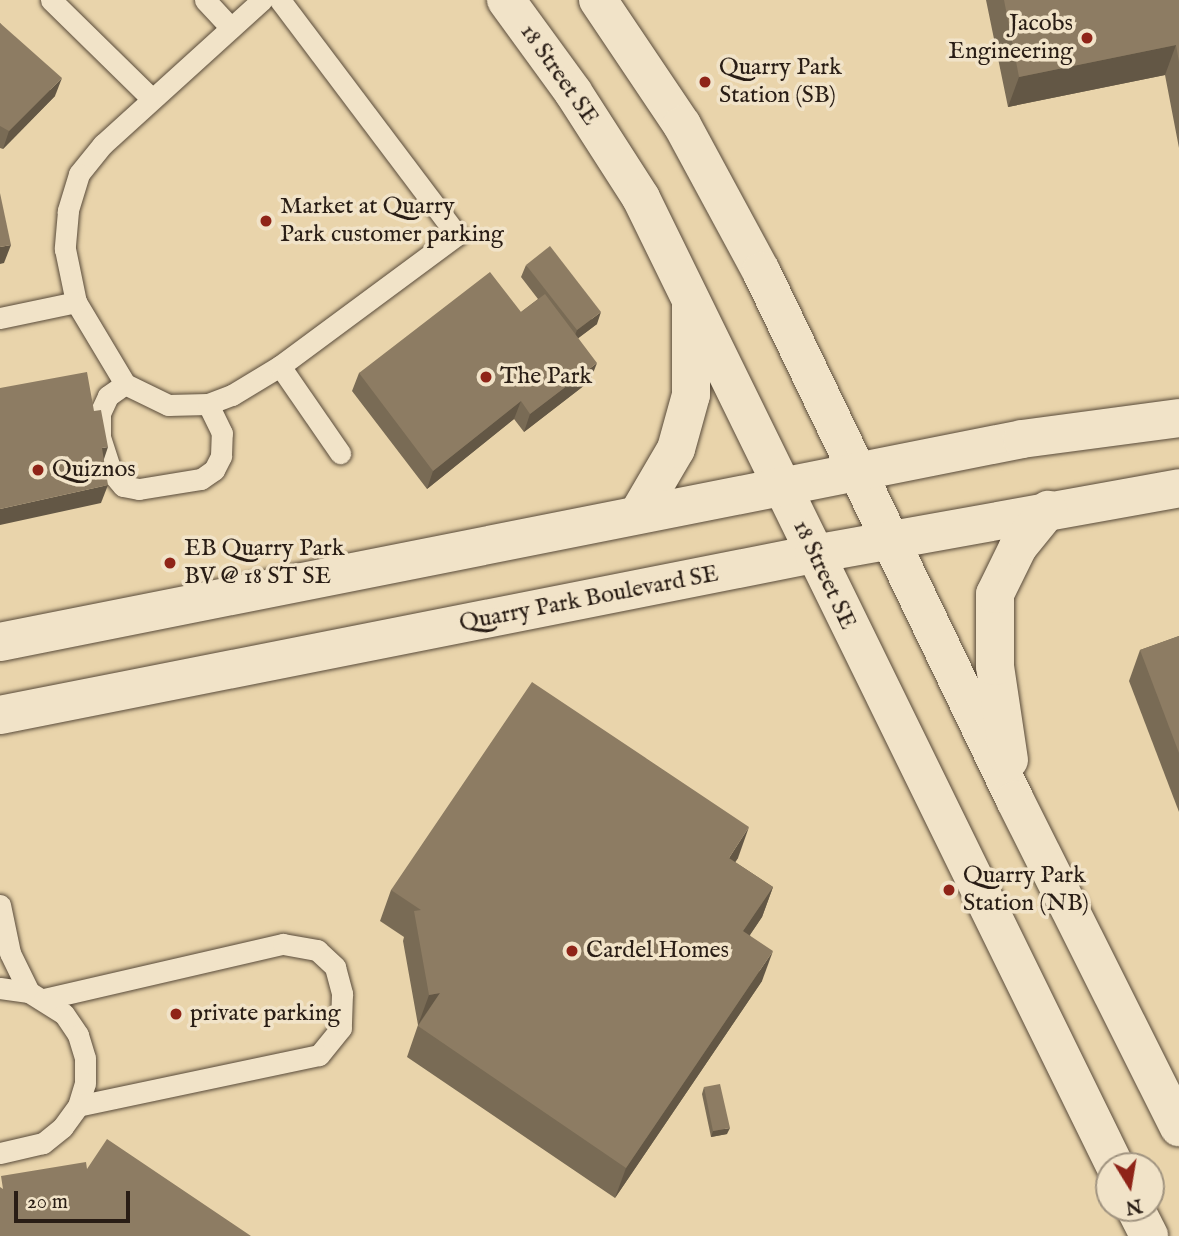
<!DOCTYPE html>
<html>
<head>
<meta charset="utf-8">
<style>
  body { margin:0 }
  #map { position:relative; width:1179px; height:1236px; overflow:hidden; background:#e9d4ab; font-family:"IM FELL English",serif }
  div>[style] { position:absolute }
  [style*='--x'] { left:calc(var(--x)*1px); top:calc(var(--y)*1px); width:calc(var(--w)*1px); rotate:calc(var(--a)*1deg) }
  .roads { filter:drop-shadow(0 0 2px #594b3a) drop-shadow(0 0 2px #594b3a) }
  .lane>* { height:21px; margin:-10.5px; padding:0 10.5px; transform-origin:10.5px; border-radius:10.5px; background:#f1e3c8 }
  .secondary>* { height:38px; margin:-19px; padding:0 19px; transform-origin:19px; border-radius:19px; background:#f1e3c8 }
  .wall>* { inset:0; background:#796b55 }
  .shaded-wall>* { inset:0; background:#635745 }
  .building>* { inset:0; background:#8d7c63 }
  .dots>* { width:19px; height:19px; translate:-50% -50%; box-sizing:border-box; border:4px solid #f1e3c8; border-radius:50% }
  span { translate:-50% -50%; white-space:nowrap; text-align:center; line-height:1.15; -webkit-text-stroke:7px #f1e3c8; paint-order:stroke }
  .poi-label { font-size:24px; color:#291d15 }
  .right { translate:-100% -50%; text-align:right }
  .left { translate:0 -50%; text-align:left }
  .street-label { font-size:24px; color:#291d15 }
  .north { position:absolute; left:1095px; top:1152px; width:70px; height:70px; box-sizing:border-box; background:#f1e3c8; border:2px solid #a19480; border-radius:50%; rotate:169deg; font-size:19px; font-weight:700; line-height:28px; text-align:center; color:#291d15 }
  .north::after { content:''; display:block; margin:auto; width:24px; height:32px; background:#8f2418; clip-path:polygon(50% 0,100% 100%,50% 72%,0 100%) }
  .scale { position:absolute; left:14px; top:1191px; width:116px; height:32px; box-sizing:border-box; border:4px solid #291d15; border-top:0; padding-left:9px; font-size:21px; line-height:24px; white-space:nowrap; color:#291d15; -webkit-text-stroke:5px #f1e3c8; paint-order:stroke }
</style>
</head>
<body>
<div id="map">
  <div class="roads">
    <div class="lane">
      <i style="--x:51;--y:0;--w:141;--a:44.4"></i>
      <i style="--x:205;--y:0;--w:38;--a:47"></i>
      <i style="--x:262;--y:0;--w:215;--a:137.8"></i>
      <i style="--x:103;--y:144;--w:38;--a:129"></i>
      <i style="--x:79;--y:174;--w:39;--a:107"></i>
      <i style="--x:68;--y:211;--w:38;--a:95"></i>
      <i style="--x:65;--y:249;--w:54;--a:78.3"></i>
      <i style="--x:76;--y:302;--w:96;--a:59.1"></i>
      <i style="--x:125;--y:384;--w:48;--a:26"></i>
      <i style="--x:168;--y:405;--w:40;--a:-1.4"></i>
      <i style="--x:208;--y:404;--w:26;--a:-21"></i>
      <i style="--x:232;--y:395;--w:56;--a:-31.1"></i>
      <i style="--x:280;--y:366;--w:220;--a:-36.5"></i>
      <i style="--x:457;--y:235;--w:294;--a:-127"></i>
      <i style="--x:0;--y:318;--w:78;--a:-11.9"></i>
      <i style="--x:280;--y:366;--w:106;--a:55.4"></i>
      <i style="--x:125;--y:384;--w:21;--a:145"></i>
      <i style="--x:108;--y:396;--w:19;--a:115"></i>
      <i style="--x:100;--y:413;--w:24;--a:90"></i>
      <i style="--x:100;--y:437;--w:38;--a:72"></i>
      <i style="--x:112;--y:473;--w:17;--a:50"></i>
      <i style="--x:123;--y:486;--w:16;--a:11"></i>
      <i style="--x:139;--y:489;--w:63;--a:-9.2"></i>
      <i style="--x:201;--y:479;--w:16;--a:-35"></i>
      <i style="--x:214;--y:470;--w:16;--a:-63"></i>
      <i style="--x:221;--y:456;--w:23;--a:-88"></i>
      <i style="--x:222;--y:433;--w:32;--a:-116"></i>
      <i style="--x:0;--y:905;--w:49;--a:78.2"></i>
      <i style="--x:10;--y:953;--w:43;--a:64"></i>
      <i style="--x:0;--y:988;--w:29;--a:8"></i>
      <i style="--x:29;--y:992;--w:41;--a:32.2"></i>
      <i style="--x:64;--y:1014;--w:25;--a:56"></i>
      <i style="--x:78;--y:1035;--w:24;--a:73"></i>
      <i style="--x:85;--y:1058;--w:25;--a:90"></i>
      <i style="--x:85;--y:1083;--w:24;--a:107"></i>
      <i style="--x:78;--y:1106;--w:26;--a:126"></i>
      <i style="--x:63;--y:1127;--w:26;--a:141"></i>
      <i style="--x:43;--y:1143;--w:44;--a:166.9"></i>
      <i style="--x:44;--y:999;--w:245;--a:-13"></i>
      <i style="--x:283;--y:944;--w:35;--a:10"></i>
      <i style="--x:317;--y:950;--w:25;--a:43"></i>
      <i style="--x:335;--y:967;--w:28;--a:75"></i>
      <i style="--x:342;--y:994;--w:34;--a:92"></i>
      <i style="--x:341;--y:1028;--w:35;--a:129"></i>
      <i style="--x:319;--y:1055;--w:246;--a:168.1"></i>
    </div>
    <div class="secondary">
      <i style="--x:506;--y:0;--w:114;--a:53.9"></i>
      <i style="--x:573;--y:92;--w:126;--a:57.3"></i>
      <i style="--x:641;--y:198;--w:1078;--a:63.91"></i>
      <i style="--x:598;--y:0;--w:151;--a:56.1"></i>
      <i style="--x:682;--y:125;--w:166;--a:61.6"></i>
      <i style="--x:761;--y:271;--w:587;--a:64.35"></i>
      <i style="--x:1015;--y:800;--w:366;--a:63.4"></i>
      <i style="--x:638;--y:514;--w:75;--a:-59.7"></i>
      <i style="--x:676;--y:449;--w:56;--a:-74.5"></i>
      <i style="--x:691;--y:395;--w:90;--a:-90"></i>
      <i style="--x:0;--y:642;--w:1042;--a:-11.23"></i>
      <i style="--x:1022;--y:439;--w:158;--a:-7.6"></i>
      <i style="--x:0;--y:715;--w:830;--a:-11.19"></i>
      <i style="--x:814;--y:554;--w:371;--a:-10.2"></i>
      <i style="--x:1009;--y:760;--w:95;--a:-98.5"></i>
      <i style="--x:995;--y:666;--w:72;--a:-90"></i>
      <i style="--x:995;--y:594;--w:52;--a:-63.9"></i>
      <i style="--x:1018;--y:547;--w:48;--a:-51"></i>
      <i style="--x:1135;--y:1208;--w:31;--a:63"></i>
    </div>
  </div>
  <div class="wall">
    <i style="clip-path:polygon(986px 0,1179px 0,1179px 148px,1165px 75px,1008px 107px)"></i>
    <i style="clip-path:polygon(0 23px,55px 96px,3px 149px,0 148px)"></i>
    <i style="clip-path:polygon(526px 265px,597px 324px,578px 338px,590px 381px,524px 432px,514px 419px,427px 489px,352px 391px,359px 373px,521px 312px,538px 299px,521px 277px)"></i>
    <i style="clip-path:polygon(1179px 636px,1179px 812px,1129px 681px,1140px 650px)"></i>
    <i style="clip-path:polygon(738px 858px,735px 862px,773px 887px,762px 917px,750px 935px,762px 981px,615px 1198px,407px 1057px,418px 1025px,403px 941px,404px 937px,380px 921px,391px 890px)"></i>
    <i style="clip-path:polygon(704px 1087px,727px 1134px,711px 1137px,702px 1094px)"></i>
  </div>
  <div class="shaded-wall">
    <i style="clip-path:polygon(1176px 45px,1165px 75px,1008px 107px,1019px 77px)"></i>
    <i style="clip-path:polygon(62px 78px,55px 96px,3px 149px,9px 131px)"></i>
    <i style="clip-path:polygon(11px 245px,4px 263px,0 264px,0 247px)"></i>
    <i style="clip-path:polygon(601px 312px,597px 324px,572px 343px,577px 330px)"></i>
    <i style="clip-path:polygon(597px 363px,590px 381px,524px 432px,530px 414px)"></i>
    <i style="clip-path:polygon(521px 401px,514px 419px,427px 489px,433px 471px)"></i>
    <i style="clip-path:polygon(108px 447px,102px 465px,102px 448px)"></i>
    <i style="clip-path:polygon(108px 485px,101px 503px,0 525px,0 509px)"></i>
    <i style="clip-path:polygon(749px 827px,738px 858px,718px 888px,729px 858px)"></i>
    <i style="clip-path:polygon(773px 887px,762px 917px,732px 961px,743px 931px)"></i>
    <i style="clip-path:polygon(773px 951px,762px 981px,615px 1198px,626px 1168px)"></i>
    <i style="clip-path:polygon(440px 993px,418px 1025px,429px 995px)"></i>
    <i style="clip-path:polygon(730px 1128px,727px 1134px,711px 1137px,713px 1131px)"></i>
  </div>
  <div class="building">
    <i style="clip-path:polygon(1004px 0,1179px 0,1179px 62px,1176px 45px,1019px 77px)"></i>
    <i style="clip-path:polygon(0 23px,62px 78px,9px 131px,0 126px)"></i>
    <i style="clip-path:polygon(0 193px,11px 245px,0 247px)"></i>
    <i style="clip-path:polygon(550px 246px,601px 312px,577px 330px,526px 265px)"></i>
    <i style="clip-path:polygon(490px 272px,521px 312px,545px 294px,597px 363px,530px 414px,521px 401px,433px 471px,359px 373px)"></i>
    <i style="clip-path:polygon(87px 372px,94px 411px,101px 410px,108px 447px,102px 448px,108px 485px,0 509px,0 388px)"></i>
    <i style="clip-path:polygon(1179px 636px,1179px 753px,1140px 650px)"></i>
    <i style="clip-path:polygon(532px 682px,749px 827px,729px 858px,773px 887px,743px 931px,773px 951px,626px 1168px,418px 1026px,440px 993px,429px 995px,414px 911px,421px 910px,391px 890px)"></i>
    <i style="clip-path:polygon(720px 1084px,730px 1128px,713px 1131px,704px 1087px)"></i>
    <i style="clip-path:polygon(107px 1139px,251px 1236px,0 1236px,0 1187px,3px 1189px,1px 1176px,86px 1162px,87px 1169px)"></i>
  </div>
  <div class="dots">
    <i style="left:1087px;top:38px;background:#8f2418"></i>
    <i style="left:705px;top:82px;background:#8f2418"></i>
    <i style="left:266px;top:221px;background:#8f2418"></i>
    <i style="left:486px;top:377px;background:#8f2418"></i>
    <i style="left:38px;top:470px;background:#8f2418"></i>
    <i style="left:170px;top:563px;background:#8f2418"></i>
    <i style="left:949px;top:890px;background:#8f2418"></i>
    <i style="left:572px;top:951px;background:#8f2418"></i>
    <i style="left:176px;top:1014px;background:#8f2418"></i>
  </div>
  <div class="poi-label">
    <span class="right" style="left:1073px;top:38px">Jacobs<br>Engineering</span>
    <span class="left" style="left:719px;top:82px">Quarry Park<br>Station (SB)</span>
    <span class="left" style="left:280px;top:221px">Market at Quarry<br>Park customer parking</span>
    <span class="left" style="left:500px;top:377px">The Park</span>
    <span class="left" style="left:52px;top:470px">Quiznos</span>
    <span class="left" style="left:184px;top:563px">EB Quarry Park<br>BV @ 18 ST SE</span>
    <span class="left" style="left:963px;top:890px">Quarry Park<br>Station (NB)</span>
    <span class="left" style="left:586px;top:951px">Cardel Homes</span>
    <span class="left" style="left:190px;top:1014px">private parking</span>
  </div>
  <div class="street-label">
    <span style="left:559px;top:75px;rotate:55deg">18 Street SE</span>
    <span style="left:824px;top:575px;rotate:65deg">18 Street SE</span>
    <span style="left:589px;top:599px;rotate:-11deg">Quarry Park Boulevard SE</span>
  </div>
  <div class="north">N</div>
  <div class="scale">20 m</div>
</div>
</body>
</html>
